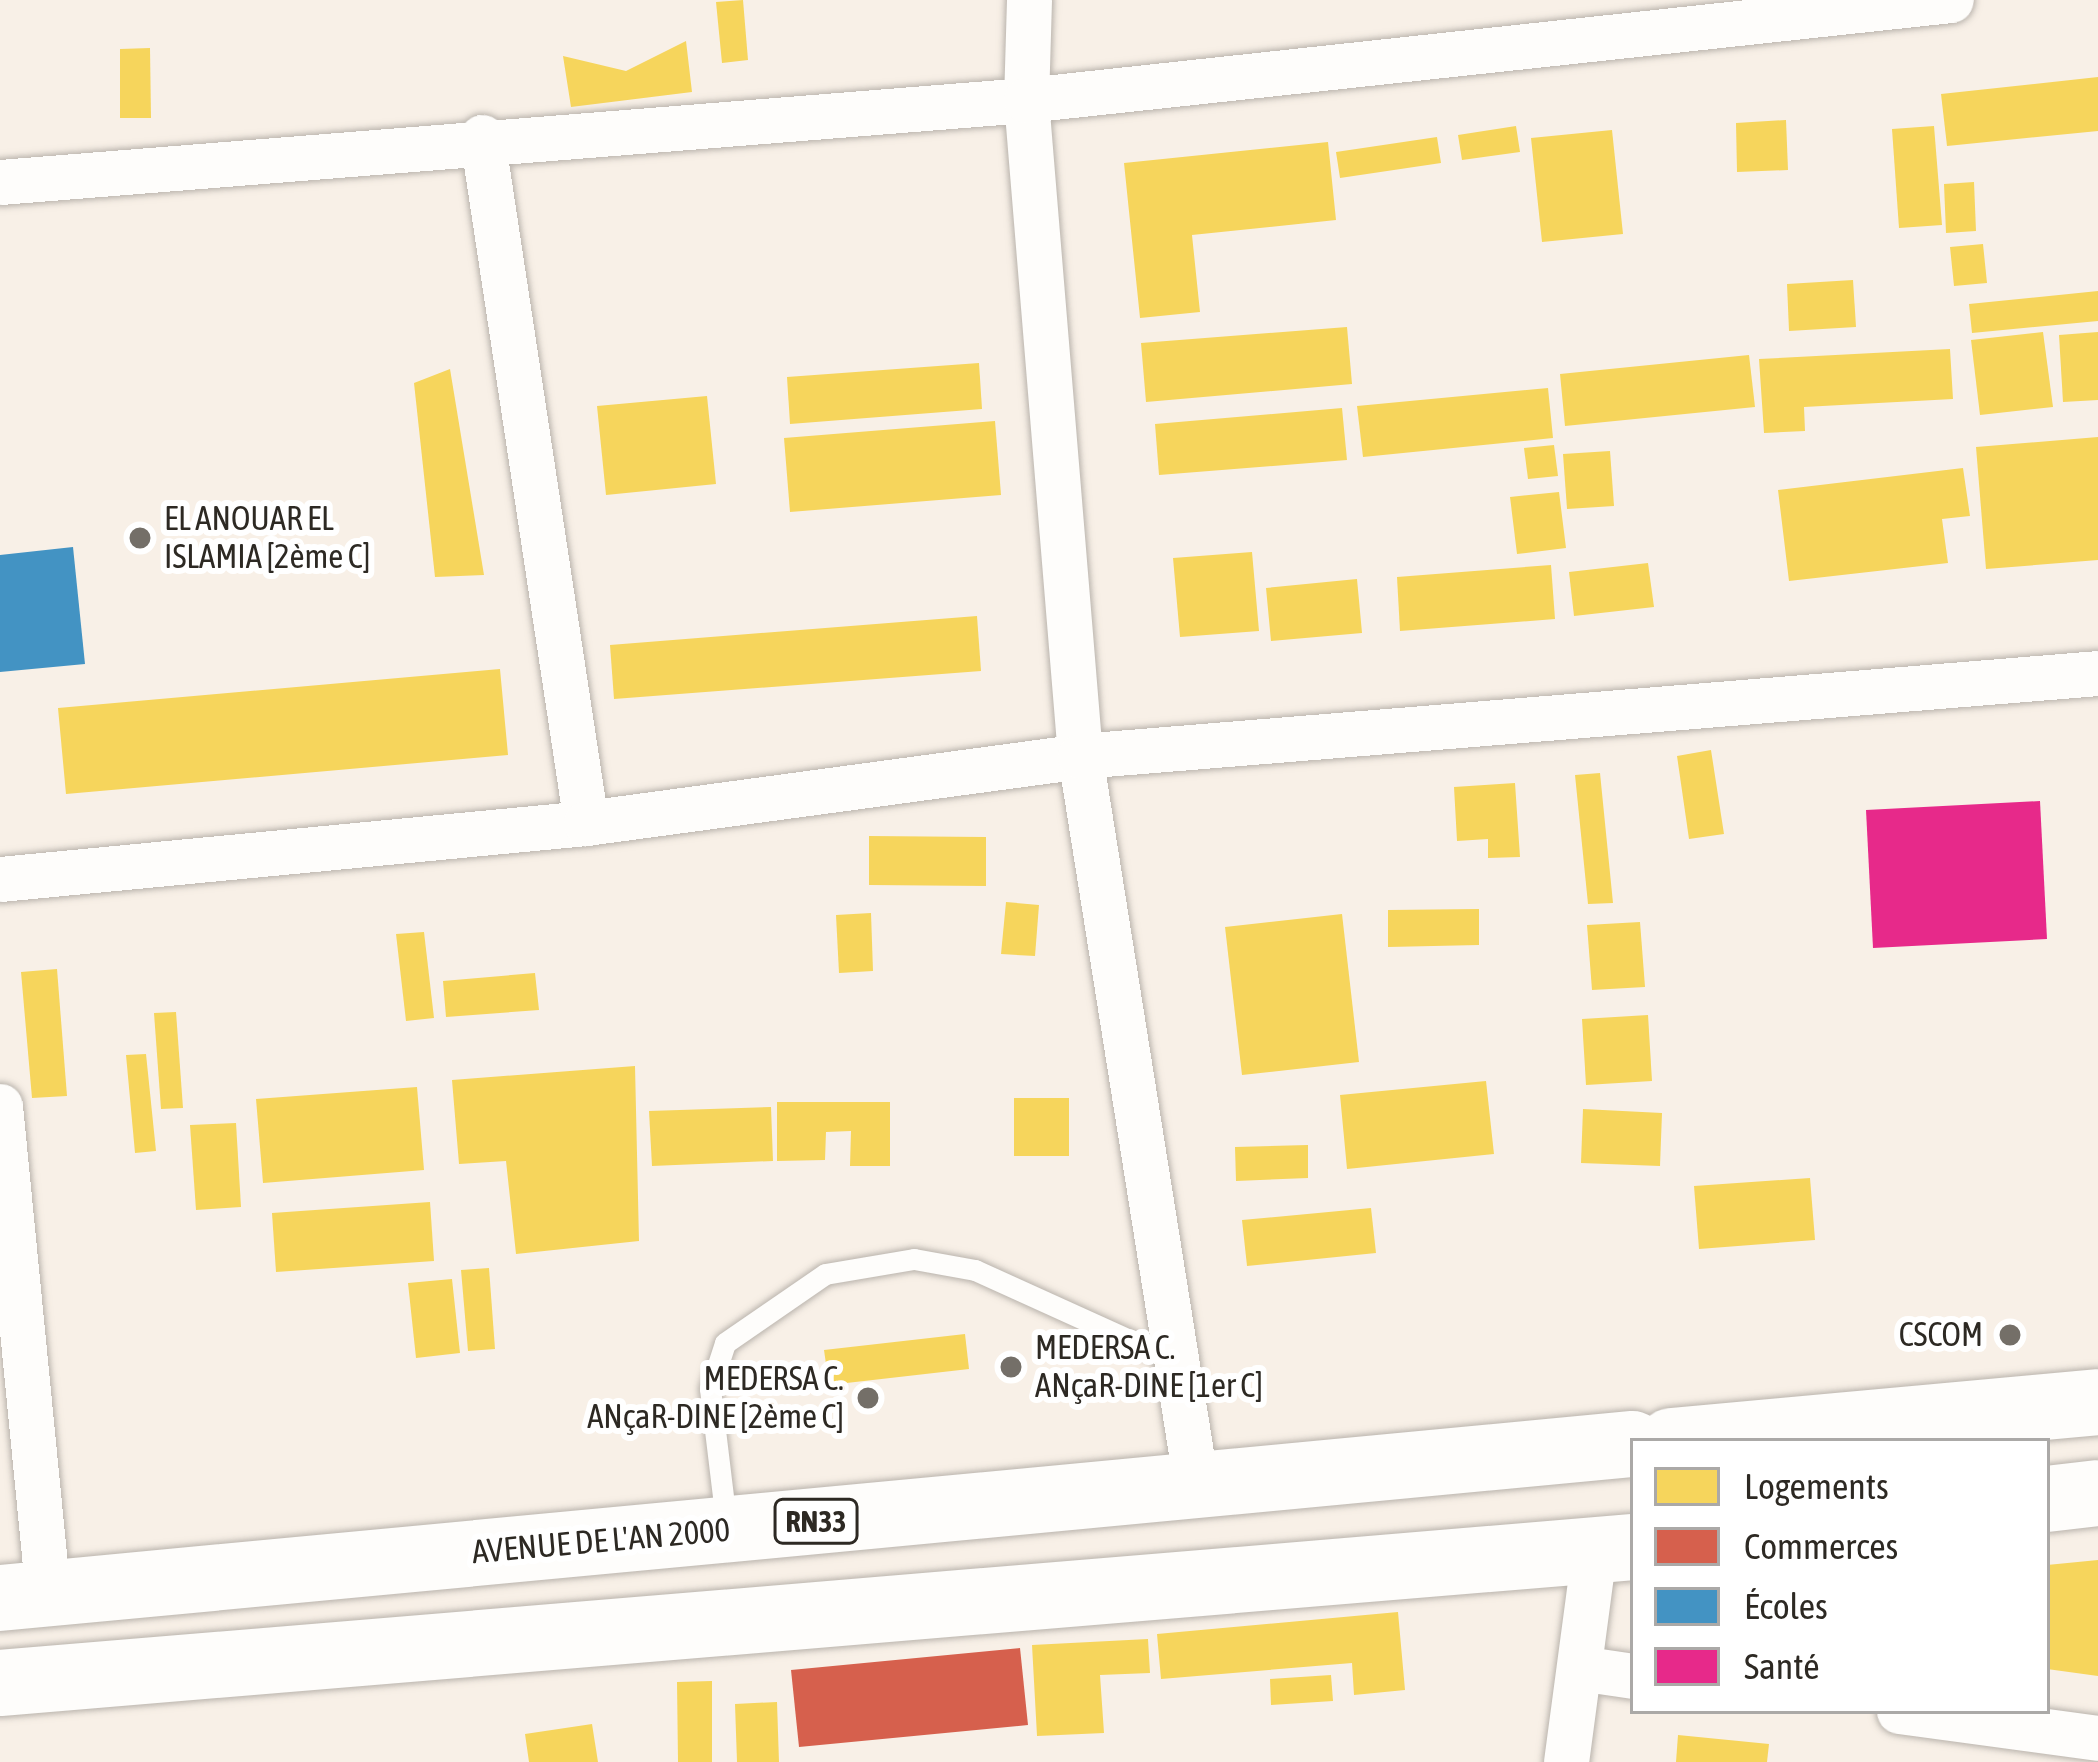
<!DOCTYPE html>
<html>
<head>
<meta charset="utf-8">
<style>
  body { margin:0 }
  #map { position:relative; width:2098px; height:1762px; overflow:hidden; background:#f8f0e7; font-family:"Asap Condensed",sans-serif }
  div>[style] { position:absolute }
  [style*='--x'] { left:calc(var(--x)*1px); top:calc(var(--y)*1px); width:calc(var(--w)*1px); rotate:calc(var(--a)*1deg) }
  .homes>* { inset:0; background:#f6d55c }
  .shops>* { inset:0; background:#d6604d }
  .schools>* { inset:0; background:#4393c3 }
  .health>* { inset:0; background:#e7298a }
  .roads { filter:drop-shadow(0 0 3px #bab4ad) drop-shadow(0 0 3px #bab4ad) }
  .lane>* { height:21px; margin:-10.5px; padding:0 10.5px; transform-origin:10.5px; border-radius:10.5px; background:#fefdfb }
  .street>* { height:45px; margin:-22.5px; padding:0 22.5px; transform-origin:22.5px; border-radius:22.5px; background:#fefdfb }
  .primary>* { height:66px; margin:-33px; padding:0 33px; transform-origin:33px; border-radius:33px; background:#fefdfb }
  .dots>* { width:33px; height:33px; translate:-50% -50%; box-sizing:border-box; border:6px solid #fff; border-radius:50% }
  span { translate:-50% -50%; white-space:nowrap; text-align:center; line-height:1.15; -webkit-text-stroke:12px #fff; paint-order:stroke }
  .shield-label span { padding:3px 9px; background:#fff; border:3px solid; border-radius:9px; -webkit-text-stroke-width:0 }
  .shield-label { font-size:30px; color:#2d2923; font-weight:700 }
  .poi-label { font-size:33px; color:#2d2923 }
  .left { translate:0 -50%; text-align:left }
  .right { translate:-100% -50%; text-align:right }
  .street-label { font-size:33px; color:#2d2923 }
  .legend { position:absolute; left:1630px; top:1438px; width:420px; height:276px; box-sizing:border-box; background:#fff; border:3px solid #aba9a7; margin:0; padding:15px 21px; list-style:none; font-size:36px; color:#2d2923 }
  .legend li { display:flex; align-items:center; gap:24px; height:60px }
  .legend b { width:60px; border:3px solid #aba9a7 }
</style>
</head>
<body>
<div id="map">
  <div class="homes">
    <i style="clip-path:polygon(743px 0,748px 60px,722px 63px,716px 2px)"></i>
    <i style="clip-path:polygon(686px 41px,692px 92px,571px 107px,563px 56px,626px 71px)"></i>
    <i style="clip-path:polygon(150px 48px,151px 118px,120px 118px,120px 49px)"></i>
    <i style="clip-path:polygon(2098px 77px,2098px 131px,1947px 146px,1941px 94px)"></i>
    <i style="clip-path:polygon(1786px 120px,1788px 170px,1737px 172px,1736px 123px)"></i>
    <i style="clip-path:polygon(1516px 126px,1520px 152px,1462px 160px,1458px 135px)"></i>
    <i style="clip-path:polygon(1934px 126px,1942px 225px,1899px 228px,1892px 129px)"></i>
    <i style="clip-path:polygon(1612px 130px,1623px 234px,1542px 242px,1531px 138px)"></i>
    <i style="clip-path:polygon(1437px 137px,1441px 163px,1340px 178px,1336px 152px)"></i>
    <i style="clip-path:polygon(1328px 142px,1336px 220px,1192px 235px,1200px 312px,1140px 318px,1124px 163px)"></i>
    <i style="clip-path:polygon(1974px 182px,1976px 231px,1946px 233px,1944px 184px)"></i>
    <i style="clip-path:polygon(1983px 244px,1987px 283px,1954px 286px,1950px 247px)"></i>
    <i style="clip-path:polygon(1853px 280px,1856px 327px,1789px 331px,1787px 284px)"></i>
    <i style="clip-path:polygon(2098px 291px,2098px 321px,1972px 333px,1969px 304px)"></i>
    <i style="clip-path:polygon(1347px 327px,1352px 384px,1146px 402px,1141px 343px)"></i>
    <i style="clip-path:polygon(2043px 332px,2053px 407px,1980px 415px,1971px 340px)"></i>
    <i style="clip-path:polygon(2098px 332px,2098px 400px,2063px 402px,2059px 335px)"></i>
    <i style="clip-path:polygon(1950px 349px,1953px 399px,1804px 407px,1805px 431px,1764px 433px,1759px 359px)"></i>
    <i style="clip-path:polygon(1749px 355px,1755px 407px,1565px 426px,1560px 374px)"></i>
    <i style="clip-path:polygon(979px 363px,982px 409px,790px 424px,787px 377px)"></i>
    <i style="clip-path:polygon(450px 369px,484px 575px,435px 577px,414px 383px)"></i>
    <i style="clip-path:polygon(1548px 388px,1553px 438px,1363px 457px,1357px 406px)"></i>
    <i style="clip-path:polygon(707px 396px,716px 484px,606px 495px,597px 406px)"></i>
    <i style="clip-path:polygon(1342px 408px,1347px 460px,1159px 475px,1155px 424px)"></i>
    <i style="clip-path:polygon(995px 421px,1001px 495px,790px 512px,784px 438px)"></i>
    <i style="clip-path:polygon(2098px 437px,2098px 560px,1986px 569px,1976px 447px)"></i>
    <i style="clip-path:polygon(1554px 445px,1558px 476px,1528px 479px,1524px 448px)"></i>
    <i style="clip-path:polygon(1610px 451px,1614px 506px,1567px 509px,1563px 454px)"></i>
    <i style="clip-path:polygon(1963px 468px,1970px 516px,1942px 519px,1948px 563px,1789px 581px,1778px 490px)"></i>
    <i style="clip-path:polygon(1559px 492px,1566px 548px,1517px 554px,1510px 497px)"></i>
    <i style="clip-path:polygon(1252px 552px,1259px 631px,1180px 637px,1173px 558px)"></i>
    <i style="clip-path:polygon(1648px 563px,1654px 607px,1574px 616px,1569px 572px)"></i>
    <i style="clip-path:polygon(1551px 565px,1555px 619px,1400px 631px,1397px 577px)"></i>
    <i style="clip-path:polygon(1357px 579px,1362px 633px,1271px 641px,1266px 588px)"></i>
    <i style="clip-path:polygon(977px 616px,981px 671px,614px 699px,610px 645px)"></i>
    <i style="clip-path:polygon(500px 669px,508px 755px,66px 794px,58px 708px)"></i>
    <i style="clip-path:polygon(1711px 750px,1724px 834px,1689px 839px,1677px 756px)"></i>
    <i style="clip-path:polygon(1600px 773px,1613px 903px,1588px 904px,1575px 775px)"></i>
    <i style="clip-path:polygon(1515px 783px,1520px 857px,1488px 858px,1488px 839px,1457px 841px,1454px 787px)"></i>
    <i style="clip-path:polygon(869px 836px,986px 837px,986px 886px,869px 885px)"></i>
    <i style="clip-path:polygon(1006px 902px,1039px 905px,1035px 956px,1001px 954px)"></i>
    <i style="clip-path:polygon(1479px 909px,1479px 945px,1388px 947px,1388px 910px)"></i>
    <i style="clip-path:polygon(871px 913px,873px 971px,839px 973px,836px 915px)"></i>
    <i style="clip-path:polygon(1342px 914px,1359px 1062px,1242px 1075px,1225px 927px)"></i>
    <i style="clip-path:polygon(1640px 922px,1645px 987px,1592px 990px,1587px 925px)"></i>
    <i style="clip-path:polygon(424px 932px,434px 1018px,406px 1021px,396px 934px)"></i>
    <i style="clip-path:polygon(57px 969px,67px 1096px,32px 1098px,21px 972px)"></i>
    <i style="clip-path:polygon(535px 973px,539px 1010px,446px 1017px,443px 981px)"></i>
    <i style="clip-path:polygon(176px 1012px,183px 1108px,161px 1109px,154px 1013px)"></i>
    <i style="clip-path:polygon(1648px 1015px,1652px 1081px,1586px 1085px,1582px 1019px)"></i>
    <i style="clip-path:polygon(146px 1054px,156px 1151px,135px 1153px,126px 1055px)"></i>
    <i style="clip-path:polygon(635px 1066px,639px 1241px,516px 1254px,506px 1161px,459px 1164px,452px 1080px)"></i>
    <i style="clip-path:polygon(1486px 1081px,1494px 1154px,1347px 1169px,1340px 1095px)"></i>
    <i style="clip-path:polygon(417px 1087px,424px 1170px,263px 1183px,256px 1099px)"></i>
    <i style="clip-path:polygon(1014px 1098px,1069px 1098px,1069px 1156px,1014px 1156px)"></i>
    <i style="clip-path:polygon(777px 1102px,890px 1102px,890px 1166px,850px 1166px,851px 1131px,826px 1132px,825px 1160px,777px 1161px)"></i>
    <i style="clip-path:polygon(771px 1107px,773px 1161px,652px 1166px,649px 1111px)"></i>
    <i style="clip-path:polygon(1583px 1109px,1662px 1113px,1660px 1166px,1581px 1163px)"></i>
    <i style="clip-path:polygon(236px 1123px,241px 1207px,196px 1210px,190px 1125px)"></i>
    <i style="clip-path:polygon(1308px 1145px,1308px 1178px,1236px 1181px,1235px 1147px)"></i>
    <i style="clip-path:polygon(1810px 1178px,1815px 1240px,1699px 1249px,1694px 1186px)"></i>
    <i style="clip-path:polygon(430px 1202px,434px 1261px,276px 1272px,272px 1213px)"></i>
    <i style="clip-path:polygon(1371px 1208px,1376px 1253px,1247px 1266px,1242px 1220px)"></i>
    <i style="clip-path:polygon(489px 1268px,495px 1349px,468px 1351px,461px 1270px)"></i>
    <i style="clip-path:polygon(452px 1279px,460px 1353px,416px 1358px,408px 1283px)"></i>
    <i style="clip-path:polygon(965px 1334px,969px 1369px,829px 1385px,824px 1350px)"></i>
    <i style="clip-path:polygon(2098px 1560px,2098px 1676px,2047px 1669px,2047px 1565px)"></i>
    <i style="clip-path:polygon(1398px 1612px,1405px 1690px,1354px 1695px,1352px 1663px,1161px 1679px,1157px 1634px)"></i>
    <i style="clip-path:polygon(1148px 1639px,1150px 1673px,1100px 1675px,1104px 1733px,1037px 1736px,1032px 1645px)"></i>
    <i style="clip-path:polygon(1331px 1675px,1333px 1701px,1271px 1705px,1270px 1679px)"></i>
    <i style="clip-path:polygon(712px 1681px,712px 1762px,678px 1762px,677px 1682px)"></i>
    <i style="clip-path:polygon(777px 1702px,779px 1762px,737px 1762px,735px 1704px)"></i>
    <i style="clip-path:polygon(592px 1724px,598px 1762px,529px 1762px,525px 1734px)"></i>
    <i style="clip-path:polygon(1678px 1735px,1769px 1744px,1767px 1762px,1676px 1762px)"></i>
  </div>
  <div class="shops">
    <i style="clip-path:polygon(1020px 1648px,1028px 1725px,799px 1747px,791px 1670px)"></i>
  </div>
  <div class="schools">
    <i style="clip-path:polygon(73px 547px,85px 664px,0 672px,0 555px)"></i>
  </div>
  <div class="health">
    <i style="clip-path:polygon(2040px 801px,2047px 939px,1873px 948px,1866px 810px)"></i>
  </div>
  <div class="roads">
    <div class="lane">
      <i style="--x:726;--y:1521;--w:133;--a:-96.9"></i>
      <i style="--x:710;--y:1389;--w:48;--a:-71.9"></i>
      <i style="--x:725;--y:1343;--w:121;--a:-34.6"></i>
      <i style="--x:825;--y:1274;--w:90;--a:-9.6"></i>
      <i style="--x:914;--y:1259;--w:62;--a:10.2"></i>
      <i style="--x:975;--y:1270;--w:221;--a:24.4"></i>
    </div>
    <div class="street">
      <i style="--x:1029;--y:0;--w:100;--a:91.7"></i>
      <i style="--x:1026;--y:100;--w:658;--a:85.29"></i>
      <i style="--x:1080;--y:756;--w:737;--a:80.95"></i>
      <i style="--x:482;--y:137;--w:694;--a:81.38"></i>
      <i style="--x:0;--y:182;--w:1029;--a:-4.57"></i>
      <i style="--x:1026;--y:100;--w:930;--a:-6.17"></i>
      <i style="--x:0;--y:879;--w:589;--a:-5.46"></i>
      <i style="--x:586;--y:823;--w:499;--a:-7.7"></i>
      <i style="--x:1080;--y:756;--w:1021;--a:-4.66"></i>
      <i style="--x:0;--y:1106;--w:490;--a:84.4"></i>
      <i style="--x:1579;--y:1668;--w:55;--a:8.4"></i>
      <i style="--x:1899;--y:1711;--w:201;--a:7.7"></i>
      <i style="--x:1566;--y:1762;--w:212;--a:-82.4"></i>
    </div>
    <div class="primary">
      <i style="--x:1671;--y:1441;--w:429;--a:-5.2"></i>
      <i style="--x:2047;--y:1499;--w:51;--a:-6.7"></i>
      <i style="--x:0;--y:1598;--w:1640;--a:-5.39"></i>
      <i style="--x:0;--y:1683;--w:1639;--a:-4.76"></i>
    </div>
  </div>
  <div class="dots">
    <i style="left:140px;top:538px;background:#746f68"></i>
    <i style="left:2010px;top:1335px;background:#746f68"></i>
    <i style="left:1011px;top:1367px;background:#746f68"></i>
    <i style="left:868px;top:1398px;background:#746f68"></i>
  </div>
  <div class="shield-label">
    <span style="left:816px;top:1521px">RN33</span>
  </div>
  <div class="poi-label">
    <span class="left" style="left:164px;top:538px">EL ANOUAR EL<br>ISLAMIA [2ème C]</span>
    <span class="right" style="left:1983px;top:1335px">CSCOM</span>
    <span class="left" style="left:1035px;top:1367px">MEDERSA C.<br>ANçaR-DINE [1er C]</span>
    <span class="right" style="left:844px;top:1398px">MEDERSA C.<br>ANçaR-DINE [2ème C]</span>
  </div>
  <div class="street-label">
    <span style="left:601px;top:1541px;rotate:-5deg">AVENUE DE L'AN 2000</span>
  </div>
  <ul class="legend">
  <li><b style="height:33px;background:#f6d55c"></b>Logements</li>
  <li><b style="height:33px;background:#d6604d"></b>Commerces</li>
  <li><b style="height:33px;background:#4393c3"></b>Écoles</li>
  <li><b style="height:33px;background:#e7298a"></b>Santé</li>
  </ul>
</div>
</body>
</html>
